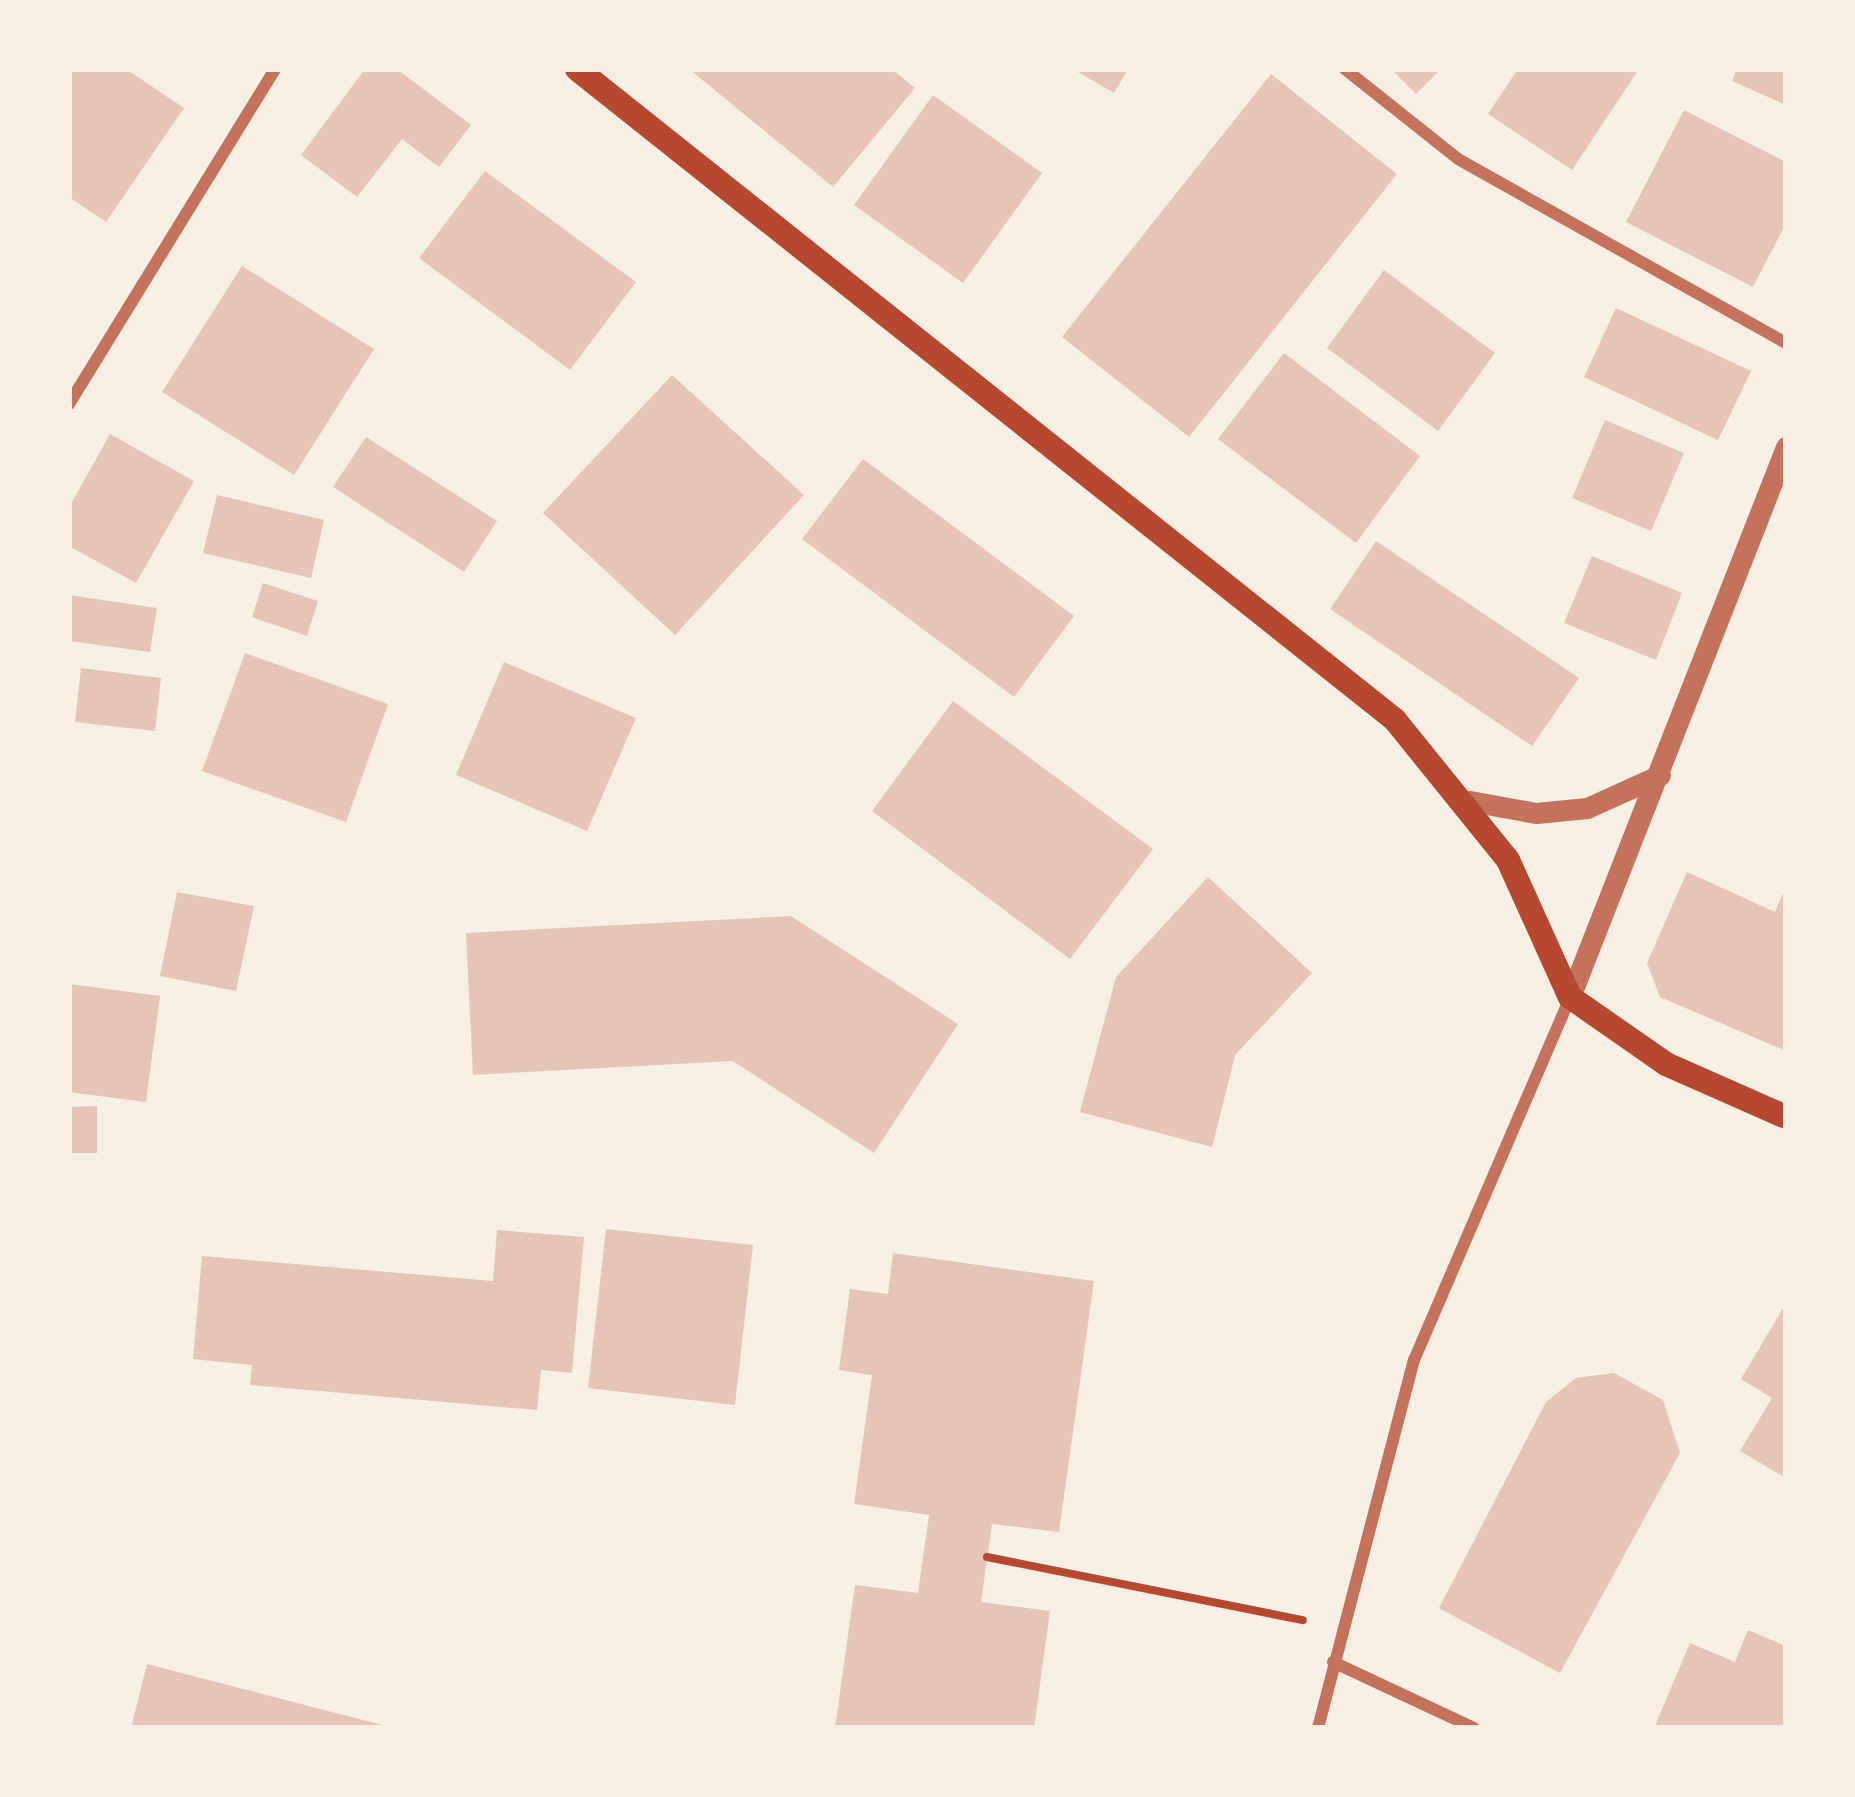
<!DOCTYPE html>
<html>
<head>
<meta charset="utf-8">
<style>
  body { margin:0 }
  #map { position:relative; width:1855px; height:1797px; overflow:hidden; background:#f6efe4; font-family:Mulish,sans-serif }
  div>[style] { position:absolute }
  [style*='--x'] { left:calc(var(--x)*1px); top:calc(var(--y)*1px); width:calc(var(--w)*1px); rotate:calc(var(--a)*1deg) }
  .building>* { inset:0; background:#e6c5b7 }
  .path>* { height:8px; margin:-4px; padding:0 4px; transform-origin:4px; border-radius:4px; background:#b5482f }
  .minor>* { height:12px; margin:-6px; padding:0 6px; transform-origin:6px; border-radius:6px; background:#c5725c }
  .tertiary>* { height:21px; margin:-10.5px; padding:0 10.5px; transform-origin:10.5px; border-radius:10.5px; background:#c5725c }
  .secondary>* { height:24px; margin:-12px; padding:0 12px; transform-origin:12px; border-radius:12px; background:#b5482f }
  span { translate:-50% -50%; white-space:nowrap; text-align:center; line-height:1.15; -webkit-text-stroke:9px #f6efe4; paint-order:stroke }
  .frame { position:absolute; inset:0; border:72px solid #f6efe4; pointer-events:none }
</style>
</head>
<body>
<div id="map">
  <div class="building">
    <i style="clip-path:polygon(69px 69px,126px 69px,184px 108px,106px 222px,69px 197px)"></i>
    <i style="clip-path:polygon(365px 69px,397px 69px,471px 125px,439px 167px,402px 139px,357px 197px,301px 155px)"></i>
    <i style="clip-path:polygon(689px 69px,892px 69px,915px 88px,833px 187px)"></i>
    <i style="clip-path:polygon(1073px 69px,1128px 69px,1114px 93px)"></i>
    <i style="clip-path:polygon(1391px 69px,1441px 69px,1416px 94px)"></i>
    <i style="clip-path:polygon(1518px 69px,1639px 69px,1572px 170px,1488px 114px)"></i>
    <i style="clip-path:polygon(1737px 69px,1786px 69px,1786px 105px,1732px 81px)"></i>
    <i style="clip-path:polygon(1271px 74px,1397px 174px,1189px 437px,1062px 337px)"></i>
    <i style="clip-path:polygon(933px 95px,1042px 173px,963px 283px,854px 205px)"></i>
    <i style="clip-path:polygon(1684px 110px,1786px 162px,1786px 223px,1753px 287px,1626px 222px)"></i>
    <i style="clip-path:polygon(485px 171px,636px 282px,570px 370px,419px 258px)"></i>
    <i style="clip-path:polygon(242px 266px,374px 349px,294px 475px,162px 392px)"></i>
    <i style="clip-path:polygon(1384px 270px,1495px 353px,1438px 431px,1327px 348px)"></i>
    <i style="clip-path:polygon(1616px 308px,1751px 371px,1718px 440px,1584px 377px)"></i>
    <i style="clip-path:polygon(1284px 353px,1420px 456px,1356px 543px,1218px 439px)"></i>
    <i style="clip-path:polygon(672px 375px,804px 495px,675px 635px,543px 513px)"></i>
    <i style="clip-path:polygon(1605px 420px,1684px 453px,1651px 531px,1572px 498px)"></i>
    <i style="clip-path:polygon(110px 434px,194px 481px,136px 583px,69px 546px,69px 507px)"></i>
    <i style="clip-path:polygon(366px 437px,497px 521px,464px 572px,333px 487px)"></i>
    <i style="clip-path:polygon(863px 459px,1074px 616px,1014px 697px,802px 539px)"></i>
    <i style="clip-path:polygon(217px 495px,324px 520px,311px 578px,203px 553px)"></i>
    <i style="clip-path:polygon(1376px 541px,1579px 678px,1532px 746px,1330px 609px)"></i>
    <i style="clip-path:polygon(1592px 556px,1682px 593px,1656px 660px,1564px 623px)"></i>
    <i style="clip-path:polygon(263px 583px,318px 601px,307px 636px,252px 617px)"></i>
    <i style="clip-path:polygon(69px 595px,157px 608px,150px 652px,69px 641px)"></i>
    <i style="clip-path:polygon(245px 653px,388px 704px,346px 822px,202px 771px)"></i>
    <i style="clip-path:polygon(504px 662px,636px 718px,587px 831px,456px 775px)"></i>
    <i style="clip-path:polygon(81px 668px,161px 678px,155px 731px,75px 722px)"></i>
    <i style="clip-path:polygon(953px 701px,1153px 849px,1070px 959px,872px 811px)"></i>
    <i style="clip-path:polygon(1687px 872px,1775px 912px,1786px 886px,1786px 1051px,1660px 997px,1647px 963px)"></i>
    <i style="clip-path:polygon(1208px 877px,1312px 973px,1235px 1055px,1212px 1147px,1080px 1112px,1116px 977px)"></i>
    <i style="clip-path:polygon(177px 892px,254px 906px,236px 991px,160px 976px)"></i>
    <i style="clip-path:polygon(791px 916px,958px 1024px,874px 1153px,733px 1061px,473px 1075px,466px 933px)"></i>
    <i style="clip-path:polygon(69px 984px,160px 996px,146px 1102px,69px 1092px)"></i>
    <i style="clip-path:polygon(97px 1106px,97px 1153px,69px 1153px,69px 1107px)"></i>
    <i style="clip-path:polygon(606px 1229px,753px 1245px,735px 1405px,588px 1388px)"></i>
    <i style="clip-path:polygon(497px 1230px,584px 1237px,572px 1373px,541px 1370px,537px 1410px,250px 1385px,252px 1365px,193px 1359px,202px 1256px,493px 1281px)"></i>
    <i style="clip-path:polygon(893px 1253px,1094px 1281px,1059px 1532px,992px 1524px,981px 1602px,1050px 1611px,1034px 1728px,835px 1728px,855px 1585px,918px 1593px,929px 1515px,854px 1504px,872px 1375px,839px 1370px,850px 1289px,888px 1294px)"></i>
    <i style="clip-path:polygon(1786px 1303px,1786px 1478px,1740px 1451px,1772px 1398px,1741px 1379px)"></i>
    <i style="clip-path:polygon(1614px 1373px,1663px 1400px,1680px 1453px,1560px 1673px,1439px 1608px,1546px 1402px,1576px 1378px)"></i>
    <i style="clip-path:polygon(1748px 1630px,1786px 1646px,1786px 1728px,1654px 1728px,1690px 1643px,1735px 1662px)"></i>
    <i style="clip-path:polygon(147px 1664px,386px 1726px,386px 1728px,131px 1728px)"></i>
  </div>
  <div class="path">
    <i style="--x:987;--y:1557;--w:322;--a:11.3"></i>
  </div>
  <div class="minor">
    <i style="--x:1345;--y:69;--w:144;--a:38.5"></i>
    <i style="--x:1458;--y:159;--w:376;--a:29.3"></i>
    <i style="--x:69;--y:404;--w:393;--a:-58.4"></i>
    <i style="--x:1333;--y:1662;--w:156;--a:25.1"></i>
    <i style="--x:1318;--y:1728;--w:380;--a:-75.4"></i>
    <i style="--x:1414;--y:1360;--w:395;--a:-66.7"></i>
  </div>
  <div class="tertiary">
    <i style="--x:1470;--y:801;--w:67;--a:10.3"></i>
    <i style="--x:1536;--y:813;--w:51;--a:-5.6"></i>
    <i style="--x:1587;--y:808;--w:80;--a:-24.3"></i>
    <i style="--x:1570;--y:997;--w:591;--a:-68.56"></i>
  </div>
  <div class="secondary">
    <i style="--x:577;--y:69;--w:1045;--a:38.51"></i>
    <i style="--x:1395;--y:720;--w:180;--a:51.1"></i>
    <i style="--x:1508;--y:860;--w:150;--a:65.7"></i>
    <i style="--x:1570;--y:997;--w:117;--a:34.9"></i>
    <i style="--x:1666;--y:1064;--w:131;--a:23.8"></i>
  </div>
  <div class="frame"></div>
</div>
</body>
</html>
